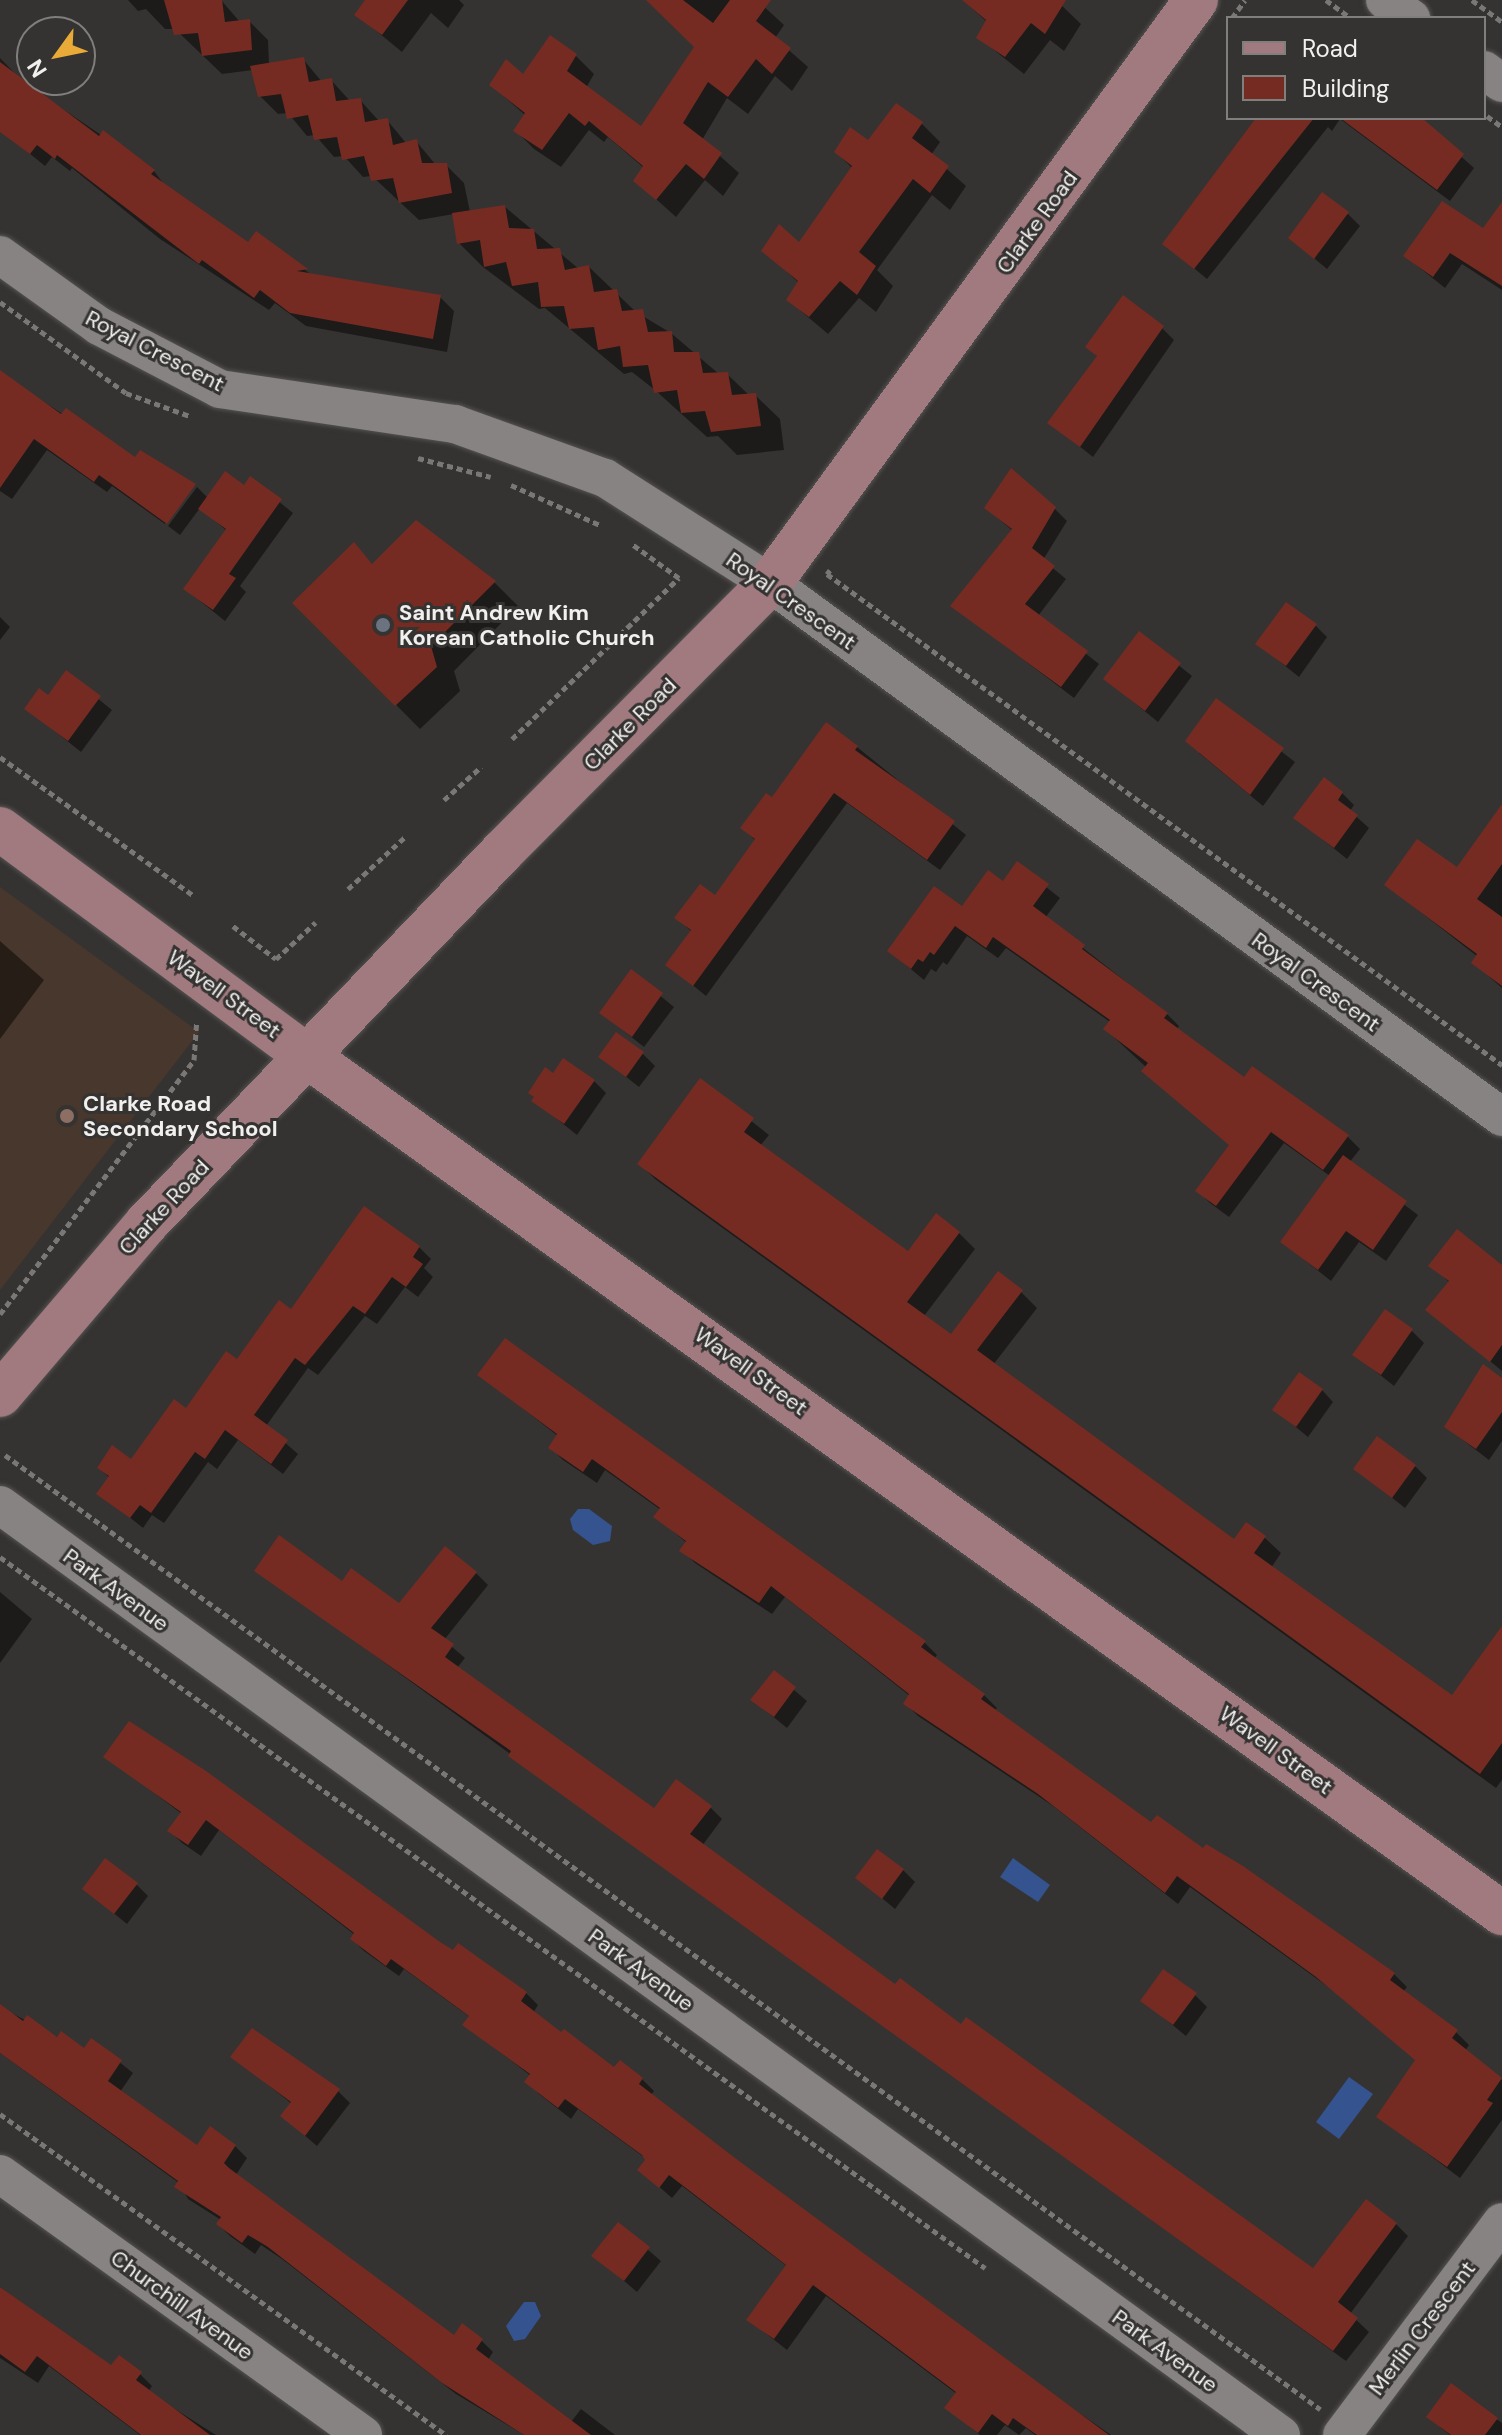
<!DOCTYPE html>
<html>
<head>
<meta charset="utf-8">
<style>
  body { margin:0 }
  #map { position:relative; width:1502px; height:2435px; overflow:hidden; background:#353332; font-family:"DM Sans",sans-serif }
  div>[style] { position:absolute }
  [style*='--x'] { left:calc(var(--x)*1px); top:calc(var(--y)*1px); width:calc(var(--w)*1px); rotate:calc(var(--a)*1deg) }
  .education>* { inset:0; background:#48372c }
  .water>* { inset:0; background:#34538f }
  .shadow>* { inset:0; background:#0007 }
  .building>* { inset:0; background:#752b21 }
  .path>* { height:5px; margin-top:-2.5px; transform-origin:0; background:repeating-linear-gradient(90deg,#797877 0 6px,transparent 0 10px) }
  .roads { filter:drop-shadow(0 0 2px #545251) drop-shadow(0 0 2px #545251) }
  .street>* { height:38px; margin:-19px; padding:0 19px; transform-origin:19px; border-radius:19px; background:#878382 }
  .secondary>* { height:44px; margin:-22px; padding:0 22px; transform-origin:22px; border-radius:22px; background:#a17a7f }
  .dots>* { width:22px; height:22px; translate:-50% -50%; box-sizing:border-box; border:4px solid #353332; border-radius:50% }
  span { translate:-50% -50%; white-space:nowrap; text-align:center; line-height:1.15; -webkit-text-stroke:6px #353332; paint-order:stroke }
  .street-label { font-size:22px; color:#f1f0ef }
  .poi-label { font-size:22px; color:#f1f0ef; font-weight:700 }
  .left { translate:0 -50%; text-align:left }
  .legend { position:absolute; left:1226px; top:16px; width:260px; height:104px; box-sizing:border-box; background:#353332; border:2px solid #807f7e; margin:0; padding:10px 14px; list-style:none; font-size:24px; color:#f1f0ef }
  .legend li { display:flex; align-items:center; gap:16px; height:40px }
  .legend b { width:40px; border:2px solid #807f7e }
  .north { position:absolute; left:16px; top:16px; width:80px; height:80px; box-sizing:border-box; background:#353332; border:2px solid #807f7e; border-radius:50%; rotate:237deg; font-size:22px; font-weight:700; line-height:32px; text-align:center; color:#f1f0ef }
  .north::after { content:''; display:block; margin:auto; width:28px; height:36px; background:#e9aa38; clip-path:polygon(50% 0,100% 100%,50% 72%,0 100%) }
</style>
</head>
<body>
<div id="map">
  <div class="education">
    <i style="clip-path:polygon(0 887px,199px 1032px,0 1290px)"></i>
  </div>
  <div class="water">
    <i style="clip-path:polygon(578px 1509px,589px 1509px,612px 1526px,610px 1541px,593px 1545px,573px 1530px,570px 1519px)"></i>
    <i style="clip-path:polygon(1013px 1858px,1050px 1885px,1038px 1902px,1000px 1877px)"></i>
    <i style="clip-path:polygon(1349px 2077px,1373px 2094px,1339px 2139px,1316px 2122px)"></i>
    <i style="clip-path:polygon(524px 2302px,535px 2302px,541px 2316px,525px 2339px,514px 2341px,506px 2326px)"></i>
  </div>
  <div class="shadow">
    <i style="clip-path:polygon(128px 0,221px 0,240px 22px,249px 21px,268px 40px,269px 65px,303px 59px,322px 82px,331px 80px,350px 101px,360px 100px,379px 121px,387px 120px,406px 143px,416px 141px,436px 165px,446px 165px,464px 183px,470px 212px,505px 207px,579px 269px,589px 267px,636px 312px,671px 333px,719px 374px,727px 374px,749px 395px,755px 395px,780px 419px,784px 450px,737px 455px,718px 436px,707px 437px,655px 390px,632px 372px,624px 374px,545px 308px,539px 309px,483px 267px,459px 243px,454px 214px,419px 220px,372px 176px,363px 177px,344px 156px,334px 157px,315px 135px,307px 136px,288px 113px,278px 114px,260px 96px,253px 70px,222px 74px,175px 29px,165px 29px,146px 9px,138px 11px)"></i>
    <i style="clip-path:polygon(368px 0,459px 0,464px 5px,448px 28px,431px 13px,402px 52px,357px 15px)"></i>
    <i style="clip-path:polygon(647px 0,757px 0,784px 25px,775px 38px,808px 67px,792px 91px,775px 76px,748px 114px,727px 98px,702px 140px,739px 173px,723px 196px,705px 180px,676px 217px,636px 181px,644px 168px,608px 137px,604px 142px,589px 130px,561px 167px,534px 149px,516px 131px,526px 116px,491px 85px,576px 56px,594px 74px,586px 88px,641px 128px,696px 48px)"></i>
    <i style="clip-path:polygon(963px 0,1056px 0,1081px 24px,1064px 51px,1050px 40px,1024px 74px,978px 37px,987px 22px)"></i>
    <i style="clip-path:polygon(0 58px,23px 82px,154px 171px,166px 187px,248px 245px,256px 234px,312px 275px,440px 297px,454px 311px,447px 352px,306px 326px,275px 303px,269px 310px,160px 239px,72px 168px,70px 171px,52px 157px,45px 166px,2px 131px)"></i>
    <i style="clip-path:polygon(1259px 118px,1418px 118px,1474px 168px,1450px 201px,1340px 119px,1332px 131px,1328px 127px,1207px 279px,1165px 244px)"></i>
    <i style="clip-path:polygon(922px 124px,940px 142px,931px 155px,966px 186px,950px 210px,932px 195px,877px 270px,893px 286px,876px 312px,859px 298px,828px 334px,788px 300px,799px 283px,764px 251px,799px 245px,853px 169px,836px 152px)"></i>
    <i style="clip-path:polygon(1348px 214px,1360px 226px,1327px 269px,1290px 238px)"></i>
    <i style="clip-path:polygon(1502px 229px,1502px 290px,1462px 264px,1445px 288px,1405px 256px)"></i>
    <i style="clip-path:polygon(1162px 328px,1174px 340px,1093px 457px,1050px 423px,1098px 357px,1087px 346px)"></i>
    <i style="clip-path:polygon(0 374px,135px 460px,140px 452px,195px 485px,165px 524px,112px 486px,107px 492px,47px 450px,12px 499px,0 491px)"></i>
    <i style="clip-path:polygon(251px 479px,293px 513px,240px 586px,246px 592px,225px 621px,185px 589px,227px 531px,200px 508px,180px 535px,168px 526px,197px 487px,208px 498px,245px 488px)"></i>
    <i style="clip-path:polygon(986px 508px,1055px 509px,1067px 521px,1043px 560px,1066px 579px,1038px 616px,1099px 664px,1074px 698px,953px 606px,1013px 531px)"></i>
    <i style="clip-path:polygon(354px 545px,373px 565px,494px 582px,518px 606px,454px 671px,460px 691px,420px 729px,295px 603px)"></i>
    <i style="clip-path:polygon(0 617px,10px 627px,0 640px)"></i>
    <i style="clip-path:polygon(1315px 625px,1327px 637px,1299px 677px,1258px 644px)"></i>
    <i style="clip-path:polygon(1140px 634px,1192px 676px,1158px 722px,1105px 679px)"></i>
    <i style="clip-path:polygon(66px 673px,112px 710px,81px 752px,27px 709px,48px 697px)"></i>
    <i style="clip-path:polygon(1216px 701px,1295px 762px,1263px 806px,1199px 753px)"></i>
    <i style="clip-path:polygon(857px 747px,966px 835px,940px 870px,847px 803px,706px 996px,668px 965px,692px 932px,677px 918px,716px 898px,756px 841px,743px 828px,772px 799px)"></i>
    <i style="clip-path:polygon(1342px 793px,1354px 805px,1350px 811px,1369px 828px,1347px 859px,1296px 818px)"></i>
    <i style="clip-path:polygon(1502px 814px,1502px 988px,1474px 963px,1478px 957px,1386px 885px,1458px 870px)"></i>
    <i style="clip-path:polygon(1017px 864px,1060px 898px,1045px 918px,1167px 1014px,1179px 1026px,1176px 1030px,1245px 1079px,1348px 1137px,1360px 1149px,1349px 1163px,1418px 1215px,1386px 1261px,1359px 1242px,1331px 1281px,1282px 1242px,1330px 1176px,1284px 1143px,1229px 1217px,1210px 1203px,1198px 1191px,1231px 1146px,1105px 1029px,1110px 1022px,1006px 948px,998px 958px,967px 936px,947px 965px,943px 962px,936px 972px,931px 969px,924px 980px,889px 951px,1003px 884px)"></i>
    <i style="clip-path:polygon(0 941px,44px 980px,0 1039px)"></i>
    <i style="clip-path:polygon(631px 972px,674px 1007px,644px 1047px,601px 1013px)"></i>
    <i style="clip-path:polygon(643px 1054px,655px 1066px,639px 1087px,601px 1057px)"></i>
    <i style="clip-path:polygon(553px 1076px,594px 1081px,606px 1093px,577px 1135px,534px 1101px)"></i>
    <i style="clip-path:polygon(700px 1081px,769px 1135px,760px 1146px,908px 1254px,937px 1216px,959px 1233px,975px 1249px,924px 1316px,951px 1336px,1021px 1292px,1037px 1308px,993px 1365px,1235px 1542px,1247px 1525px,1265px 1538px,1281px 1553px,1271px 1568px,1452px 1698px,1502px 1658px,1502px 1780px,1496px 1788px,655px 1179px,639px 1163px)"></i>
    <i style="clip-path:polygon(419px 1247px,431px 1259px,424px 1268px,433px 1277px,418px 1297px,405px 1287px,377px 1324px,365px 1316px,318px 1375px,308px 1368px,266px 1426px,298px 1454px,283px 1474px,238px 1440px,217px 1469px,208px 1462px,164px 1523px,152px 1515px,143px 1528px,99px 1493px,110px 1478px,99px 1468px,132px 1462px,291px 1312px)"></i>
    <i style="clip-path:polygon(1431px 1265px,1502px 1266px,1502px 1371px,1428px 1310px,1450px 1283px)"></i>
    <i style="clip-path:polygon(1412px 1331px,1424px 1343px,1394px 1386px,1355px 1355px)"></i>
    <i style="clip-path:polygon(505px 1340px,925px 1643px,937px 1655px,934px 1659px,984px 1695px,997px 1708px,994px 1711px,1152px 1825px,1242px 1867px,1394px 1974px,1407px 1987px,1403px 1992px,1456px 2032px,1469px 2045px,1465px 2051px,1502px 2080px,1502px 2120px,1460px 2178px,1379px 2117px,1417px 2061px,1331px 1989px,1190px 1887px,1178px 1904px,1053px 1806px,918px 1716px,905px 1703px,910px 1696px,785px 1597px,772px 1614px,695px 1563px,682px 1550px,687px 1543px,656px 1517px,661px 1510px,605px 1470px,597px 1483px,563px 1460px,550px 1447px,558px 1436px,480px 1375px)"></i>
    <i style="clip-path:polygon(1502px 1381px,1502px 1441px,1489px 1460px,1446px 1427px)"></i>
    <i style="clip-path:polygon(1322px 1390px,1333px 1402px,1308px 1437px,1275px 1410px)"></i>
    <i style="clip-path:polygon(1415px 1466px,1427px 1478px,1405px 1508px,1356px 1469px)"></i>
    <i style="clip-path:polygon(257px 1570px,343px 1583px,400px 1606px,476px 1573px,488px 1585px,444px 1640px,465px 1658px,457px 1668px,654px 1811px,710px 1807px,722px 1819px,702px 1846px,896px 1987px,1314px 2270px,1396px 2224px,1408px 2236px,1350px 2314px,1369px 2332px,1346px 2361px)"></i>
    <i style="clip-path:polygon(0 1592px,32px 1619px,0 1663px)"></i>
    <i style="clip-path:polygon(774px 1673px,807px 1701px,787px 1728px,753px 1700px)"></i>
    <i style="clip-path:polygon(105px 1756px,526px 1993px,538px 2005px,533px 2013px,615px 2070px,642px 2079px,654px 2091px,651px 2095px,927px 2307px,1111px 2435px,1035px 2435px,1026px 2428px,1019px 2435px,1005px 2425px,997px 2435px,980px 2435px,947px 2408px,957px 2394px,826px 2296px,787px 2350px,749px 2320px,788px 2267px,682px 2186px,672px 2198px,640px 2170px,648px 2160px,578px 2109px,571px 2119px,539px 2094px,527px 2082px,531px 2076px,465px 2025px,470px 2017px,404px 1969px,399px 1976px,364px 1951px,352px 1939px,355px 1935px,219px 1830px,201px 1856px,182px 1843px,170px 1831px,182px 1814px)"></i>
    <i style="clip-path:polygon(903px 1870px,915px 1882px,895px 1909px,858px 1878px)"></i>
    <i style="clip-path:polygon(137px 1885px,148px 1896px,127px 1924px,84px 1889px)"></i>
    <i style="clip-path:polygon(1195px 1995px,1207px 2007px,1186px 2036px,1143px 2001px)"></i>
    <i style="clip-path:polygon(0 2007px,84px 2051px,92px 2040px,133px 2073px,120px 2092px,197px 2148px,235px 2146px,247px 2158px,236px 2175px,454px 2338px,481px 2340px,493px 2352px,488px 2360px,571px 2422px,581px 2409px,615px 2435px,524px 2435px,456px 2394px,282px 2259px,261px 2245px,255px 2254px,230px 2236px,218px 2224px,221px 2220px,188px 2199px,179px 2183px,0 2053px)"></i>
    <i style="clip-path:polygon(233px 2057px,338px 2091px,350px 2103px,317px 2146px,282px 2116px,292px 2104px)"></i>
    <i style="clip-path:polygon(618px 2224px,661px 2261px,637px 2292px,594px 2255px)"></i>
    <i style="clip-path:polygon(0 2287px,111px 2368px,140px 2374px,152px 2386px,148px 2392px,216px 2435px,140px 2435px,49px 2366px,38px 2383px,0 2358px)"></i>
    <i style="clip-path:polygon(1451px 2386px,1502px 2423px,1502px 2435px,1450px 2435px,1441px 2428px,1429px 2416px)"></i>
  </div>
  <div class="building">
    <i style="clip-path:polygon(164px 0,222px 0,225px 22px,250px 19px,252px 50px,202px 56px,198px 33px,174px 35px)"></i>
    <i style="clip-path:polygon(365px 0,408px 0,382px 35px,354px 15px)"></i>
    <i style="clip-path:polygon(646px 0,683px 0,713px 23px,730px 0,771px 0,756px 21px,791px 48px,772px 74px,756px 59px,728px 97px,708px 82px,683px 123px,722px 153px,704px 179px,686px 164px,656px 200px,633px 181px,643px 166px,589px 121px,585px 126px,569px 113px,542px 150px,513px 131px,525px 113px,489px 85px,506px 59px,523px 74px,550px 35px,577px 54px,567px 71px,641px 126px,694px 47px)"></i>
    <i style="clip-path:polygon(962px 0,1066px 0,1045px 34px,1031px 23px,1005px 57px,976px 38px,986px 20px)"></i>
    <i style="clip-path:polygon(304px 57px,309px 82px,332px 78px,336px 101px,361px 98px,365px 122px,388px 118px,393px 145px,417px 139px,422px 163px,447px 163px,452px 193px,399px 203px,393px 178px,371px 181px,364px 156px,342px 160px,337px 137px,314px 140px,308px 115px,287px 119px,281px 94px,258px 97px,250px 66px)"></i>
    <i style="clip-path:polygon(0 62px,99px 136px,103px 130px,155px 170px,151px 174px,248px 242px,256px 231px,308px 269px,297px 271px,441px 295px,433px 339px,290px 313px,260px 290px,254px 298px,202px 260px,199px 264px,57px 155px,55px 159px,37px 145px,30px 154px,0 132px)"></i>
    <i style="clip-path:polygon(896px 103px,923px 122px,912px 138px,949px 166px,930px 193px,913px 179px,859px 252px,876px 266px,857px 295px,840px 281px,809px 317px,786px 300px,798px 281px,761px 251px,779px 224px,799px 242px,852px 166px,834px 152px,850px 127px,868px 140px)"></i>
    <i style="clip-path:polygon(1256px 118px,1314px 118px,1194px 269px,1162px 244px)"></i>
    <i style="clip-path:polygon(1340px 118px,1422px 118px,1464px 154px,1437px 190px)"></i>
    <i style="clip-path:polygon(1322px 192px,1349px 212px,1314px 259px,1288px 238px)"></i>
    <i style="clip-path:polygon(1442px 201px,1483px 228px,1502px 202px,1502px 286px,1450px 253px,1433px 277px,1403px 256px)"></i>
    <i style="clip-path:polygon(505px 205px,509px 228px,534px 229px,537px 249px,560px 248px,565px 270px,589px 265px,594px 292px,617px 289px,622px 311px,643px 309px,648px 332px,672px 331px,674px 352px,699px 352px,703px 373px,728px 372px,732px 395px,756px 393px,761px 426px,711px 432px,705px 411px,681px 413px,677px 390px,654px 393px,648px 365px,623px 367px,620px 346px,598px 350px,594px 327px,569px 329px,564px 306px,541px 307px,538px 282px,512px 286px,506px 262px,484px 267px,480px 240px,457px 244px,452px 213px)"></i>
    <i style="clip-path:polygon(1123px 295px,1164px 326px,1080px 447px,1047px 423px,1097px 356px,1085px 347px)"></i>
    <i style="clip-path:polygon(0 370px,61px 414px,66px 408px,135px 457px,140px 450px,196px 484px,167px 524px,99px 475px,94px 482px,34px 439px,0 488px)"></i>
    <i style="clip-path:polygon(1011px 468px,1056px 507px,1032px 548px,1055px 566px,1025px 604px,1088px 651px,1061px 687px,950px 606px,1012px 529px,984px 508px)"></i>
    <i style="clip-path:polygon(225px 471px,244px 485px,250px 476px,282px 499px,229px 574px,236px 578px,213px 610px,183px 589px,226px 529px,198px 509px)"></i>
    <i style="clip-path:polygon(416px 520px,496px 581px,431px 646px,437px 667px,395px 706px,292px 603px,354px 542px,372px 564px)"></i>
    <i style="clip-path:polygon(1286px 602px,1317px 624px,1286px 666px,1255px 644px)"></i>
    <i style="clip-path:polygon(1139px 631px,1181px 663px,1145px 711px,1103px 679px)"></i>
    <i style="clip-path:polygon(66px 670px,101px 696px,68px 741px,24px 709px,39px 688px,48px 695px)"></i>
    <i style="clip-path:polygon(1216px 698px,1284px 748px,1250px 795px,1185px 741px)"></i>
    <i style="clip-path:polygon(826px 722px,858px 746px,855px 750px,955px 821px,927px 860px,834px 793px,693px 986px,665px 965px,691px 930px,674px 918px,700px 884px,715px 895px,755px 839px,740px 828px,766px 793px,772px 797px)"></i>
    <i style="clip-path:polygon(1324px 777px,1343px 792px,1338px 800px,1358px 815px,1334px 848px,1293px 818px)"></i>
    <i style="clip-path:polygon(1502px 804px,1502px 864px,1477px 899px,1502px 917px,1502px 986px,1471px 963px,1477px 954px,1384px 885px,1417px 839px,1457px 867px)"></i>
    <i style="clip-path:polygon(1017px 861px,1049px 884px,1033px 906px,1085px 945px,1082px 949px,1168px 1013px,1164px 1018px,1244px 1077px,1252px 1066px,1349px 1135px,1323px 1170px,1271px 1132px,1216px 1206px,1195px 1191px,1229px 1145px,1141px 1071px,1148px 1063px,1103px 1029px,1110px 1020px,993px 937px,986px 948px,955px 926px,934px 955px,930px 952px,923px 962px,918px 959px,911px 969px,887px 951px,934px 886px,962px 906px,988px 870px,1003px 881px)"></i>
    <i style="clip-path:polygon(631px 969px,663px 993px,632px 1037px,599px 1013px)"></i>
    <i style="clip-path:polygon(616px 1032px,644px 1052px,626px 1077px,598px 1057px)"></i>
    <i style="clip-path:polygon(563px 1058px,595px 1080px,564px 1124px,531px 1101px,534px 1097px,528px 1093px,545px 1067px,553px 1073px)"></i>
    <i style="clip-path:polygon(700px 1078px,754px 1118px,744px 1132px,908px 1251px,936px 1213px,960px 1232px,907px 1302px,951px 1334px,998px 1271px,1023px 1290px,977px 1350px,1234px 1539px,1246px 1522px,1266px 1536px,1254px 1553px,1452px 1695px,1502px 1626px,1502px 1743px,1480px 1774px,637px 1164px)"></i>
    <i style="clip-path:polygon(1343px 1155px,1407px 1201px,1373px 1250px,1346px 1231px,1318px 1270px,1280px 1242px)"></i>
    <i style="clip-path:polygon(364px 1206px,420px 1246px,413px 1257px,423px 1264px,406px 1287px,392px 1277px,365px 1314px,353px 1306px,305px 1365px,295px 1358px,254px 1415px,288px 1440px,271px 1464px,225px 1430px,205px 1459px,195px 1452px,151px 1513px,140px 1505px,130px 1518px,96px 1494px,109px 1476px,97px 1468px,112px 1445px,131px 1459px,174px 1399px,186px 1408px,226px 1351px,237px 1359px,279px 1300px,291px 1309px)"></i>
    <i style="clip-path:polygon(1457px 1229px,1502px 1265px,1502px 1345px,1490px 1362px,1425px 1310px,1449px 1281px,1428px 1266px)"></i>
    <i style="clip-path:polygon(1385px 1309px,1413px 1329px,1381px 1375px,1352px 1355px)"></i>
    <i style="clip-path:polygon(505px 1338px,926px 1641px,921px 1647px,985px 1694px,981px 1699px,1151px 1822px,1157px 1815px,1203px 1848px,1206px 1844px,1243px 1866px,1395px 1973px,1390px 1980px,1458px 2030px,1452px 2038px,1502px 2078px,1487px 2100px,1493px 2103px,1447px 2167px,1376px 2117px,1415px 2060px,1316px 1977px,1177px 1876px,1165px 1893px,1038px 1794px,903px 1704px,909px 1694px,771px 1586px,759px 1603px,679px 1551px,686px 1541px,653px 1517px,660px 1508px,592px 1459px,583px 1472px,548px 1448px,557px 1434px,477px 1375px)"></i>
    <i style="clip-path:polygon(1483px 1364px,1502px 1378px,1502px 1412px,1476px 1449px,1444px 1427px)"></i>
    <i style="clip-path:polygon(1299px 1372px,1323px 1389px,1296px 1427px,1272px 1410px)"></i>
    <i style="clip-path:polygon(1377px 1436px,1416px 1465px,1392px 1498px,1353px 1469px)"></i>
    <i style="clip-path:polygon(279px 1535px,342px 1581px,351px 1568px,399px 1603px,445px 1546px,477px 1572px,431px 1628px,454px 1644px,445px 1657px,654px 1808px,676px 1779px,712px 1806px,690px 1834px,895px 1984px,900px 1978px,961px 2024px,966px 2017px,1313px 2268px,1366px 2199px,1397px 2223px,1338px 2302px,1358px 2318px,1333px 2351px,508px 1756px,511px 1751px,254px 1571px)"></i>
    <i style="clip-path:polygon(774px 1670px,796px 1687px,774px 1717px,750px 1700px)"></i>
    <i style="clip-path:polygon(129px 1721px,206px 1771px,440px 1942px,453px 1950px,458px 1943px,527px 1992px,521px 2001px,561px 2032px,564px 2029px,614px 2067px,620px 2060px,643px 2078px,639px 2084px,735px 2158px,1109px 2435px,1037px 2435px,1013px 2418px,1008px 2426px,992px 2414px,978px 2433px,944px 2408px,956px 2392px,813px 2285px,774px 2339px,746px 2320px,786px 2265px,669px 2175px,659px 2188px,637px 2170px,645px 2160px,642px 2155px,565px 2099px,558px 2108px,524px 2082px,530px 2074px,462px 2025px,469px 2016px,391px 1959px,386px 1966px,350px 1939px,354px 1933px,206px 1820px,188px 1845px,167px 1831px,181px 1812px,103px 1757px)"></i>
    <i style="clip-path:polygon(877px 1849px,904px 1869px,882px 1899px,855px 1878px)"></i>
    <i style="clip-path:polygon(105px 1858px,138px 1883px,114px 1914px,82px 1889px)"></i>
    <i style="clip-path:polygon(1163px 1969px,1197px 1993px,1173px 2025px,1140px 2001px)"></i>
    <i style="clip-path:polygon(0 2004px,23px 2021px,27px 2015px,57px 2037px,61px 2031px,84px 2048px,91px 2038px,122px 2060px,108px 2081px,197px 2145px,210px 2126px,236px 2145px,224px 2163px,229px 2168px,454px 2335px,462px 2323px,483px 2339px,476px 2349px,591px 2435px,524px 2435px,442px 2383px,268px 2247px,248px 2235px,242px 2243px,216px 2224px,221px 2217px,174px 2187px,178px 2181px,0 2053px)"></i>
    <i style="clip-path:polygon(252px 2028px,340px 2089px,305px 2136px,280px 2116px,291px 2102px,230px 2057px)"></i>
    <i style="clip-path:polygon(618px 2222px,650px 2247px,624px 2281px,591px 2256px)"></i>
    <i style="clip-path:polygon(0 2287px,111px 2365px,119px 2355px,142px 2372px,136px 2380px,210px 2435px,141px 2435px,37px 2356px,25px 2372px,0 2354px)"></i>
    <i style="clip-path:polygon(1451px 2383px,1498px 2418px,1485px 2435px,1451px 2435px,1426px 2417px)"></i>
  </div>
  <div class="path">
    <i style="--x:1326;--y:0;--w:31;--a:36"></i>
    <i style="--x:1472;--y:0;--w:37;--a:36"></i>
    <i style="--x:1232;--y:18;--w:22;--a:-54"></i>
    <i style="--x:1487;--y:116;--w:19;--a:36"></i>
    <i style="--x:0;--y:302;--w:155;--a:35.8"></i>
    <i style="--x:126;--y:393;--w:68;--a:19.8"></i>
    <i style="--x:418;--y:458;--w:75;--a:14.6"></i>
    <i style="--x:511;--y:485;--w:98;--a:24.2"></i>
    <i style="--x:830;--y:570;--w:5;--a:127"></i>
    <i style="--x:827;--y:574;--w:835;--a:36.03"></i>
    <i style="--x:512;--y:739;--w:232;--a:-44"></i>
    <i style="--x:679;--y:578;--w:58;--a:-144.1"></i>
    <i style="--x:0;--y:757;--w:237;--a:35.6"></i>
    <i style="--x:444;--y:800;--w:50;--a:-41.7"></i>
    <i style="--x:348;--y:889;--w:79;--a:-42.4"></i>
    <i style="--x:233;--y:926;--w:54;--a:37.5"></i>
    <i style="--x:276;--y:959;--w:54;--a:-42.8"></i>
    <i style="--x:0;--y:1314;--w:320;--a:-52.6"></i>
    <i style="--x:194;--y:1060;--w:39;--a:-86"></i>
    <i style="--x:5;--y:1455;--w:1625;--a:35.96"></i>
    <i style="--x:0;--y:1557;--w:1215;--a:35.82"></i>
    <i style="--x:0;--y:2114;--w:550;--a:35.74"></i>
  </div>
  <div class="roads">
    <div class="street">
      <i style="--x:1385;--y:0;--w:32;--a:35"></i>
      <i style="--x:1484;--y:70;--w:22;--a:36"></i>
      <i style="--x:0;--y:255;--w:122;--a:35.6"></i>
      <i style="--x:99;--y:326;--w:136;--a:27.5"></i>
      <i style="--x:220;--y:389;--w:238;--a:8.5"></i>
      <i style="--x:455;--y:424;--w:159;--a:19.8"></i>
      <i style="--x:605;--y:478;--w:196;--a:32.5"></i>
      <i style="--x:770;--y:583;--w:906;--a:36.11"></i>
      <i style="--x:0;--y:1505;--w:1583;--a:35.98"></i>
      <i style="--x:0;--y:2174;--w:447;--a:35.7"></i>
      <i style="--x:1342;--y:2435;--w:266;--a:-53.1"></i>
    </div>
    <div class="secondary">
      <i style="--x:0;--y:829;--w:382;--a:36.5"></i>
      <i style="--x:307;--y:1056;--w:1471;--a:35.65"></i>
      <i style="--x:0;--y:1395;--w:226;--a:-49.5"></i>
      <i style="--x:147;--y:1223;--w:513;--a:-46.26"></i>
      <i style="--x:502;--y:852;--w:380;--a:-45.1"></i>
      <i style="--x:770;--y:583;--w:722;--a:-53.84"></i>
    </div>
  </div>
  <div class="dots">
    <i style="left:383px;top:625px;background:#6b7280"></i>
    <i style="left:67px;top:1116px;background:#8d6e63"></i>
  </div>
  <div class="street-label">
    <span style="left:1037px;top:222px;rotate:-54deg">Clarke Road</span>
    <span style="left:155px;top:351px;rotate:27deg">Royal Crescent</span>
    <span style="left:791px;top:601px;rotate:35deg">Royal Crescent</span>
    <span style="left:630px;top:724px;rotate:-45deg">Clarke Road</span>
    <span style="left:1316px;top:982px;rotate:36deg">Royal Crescent</span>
    <span style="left:224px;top:994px;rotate:36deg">Wavell Street</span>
    <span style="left:164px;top:1207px;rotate:-47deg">Clarke Road</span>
    <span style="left:751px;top:1371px;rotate:36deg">Wavell Street</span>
    <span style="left:116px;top:1590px;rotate:36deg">Park Avenue</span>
    <span style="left:1276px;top:1750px;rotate:36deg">Wavell Street</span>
    <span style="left:641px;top:1970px;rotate:36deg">Park Avenue</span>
    <span style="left:182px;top:2305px;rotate:36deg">Churchill Avenue</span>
    <span style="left:1422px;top:2328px;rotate:-53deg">Merlin Crescent</span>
    <span style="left:1165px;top:2351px;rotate:36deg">Park Avenue</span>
  </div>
  <div class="poi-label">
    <span class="left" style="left:399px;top:625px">Saint Andrew Kim<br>Korean Catholic Church</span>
    <span class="left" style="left:83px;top:1116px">Clarke Road<br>Secondary School</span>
  </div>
  <ul class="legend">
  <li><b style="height:10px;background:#a17a7f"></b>Road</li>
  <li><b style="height:22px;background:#752b21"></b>Building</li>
  </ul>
  <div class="north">N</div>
</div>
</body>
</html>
